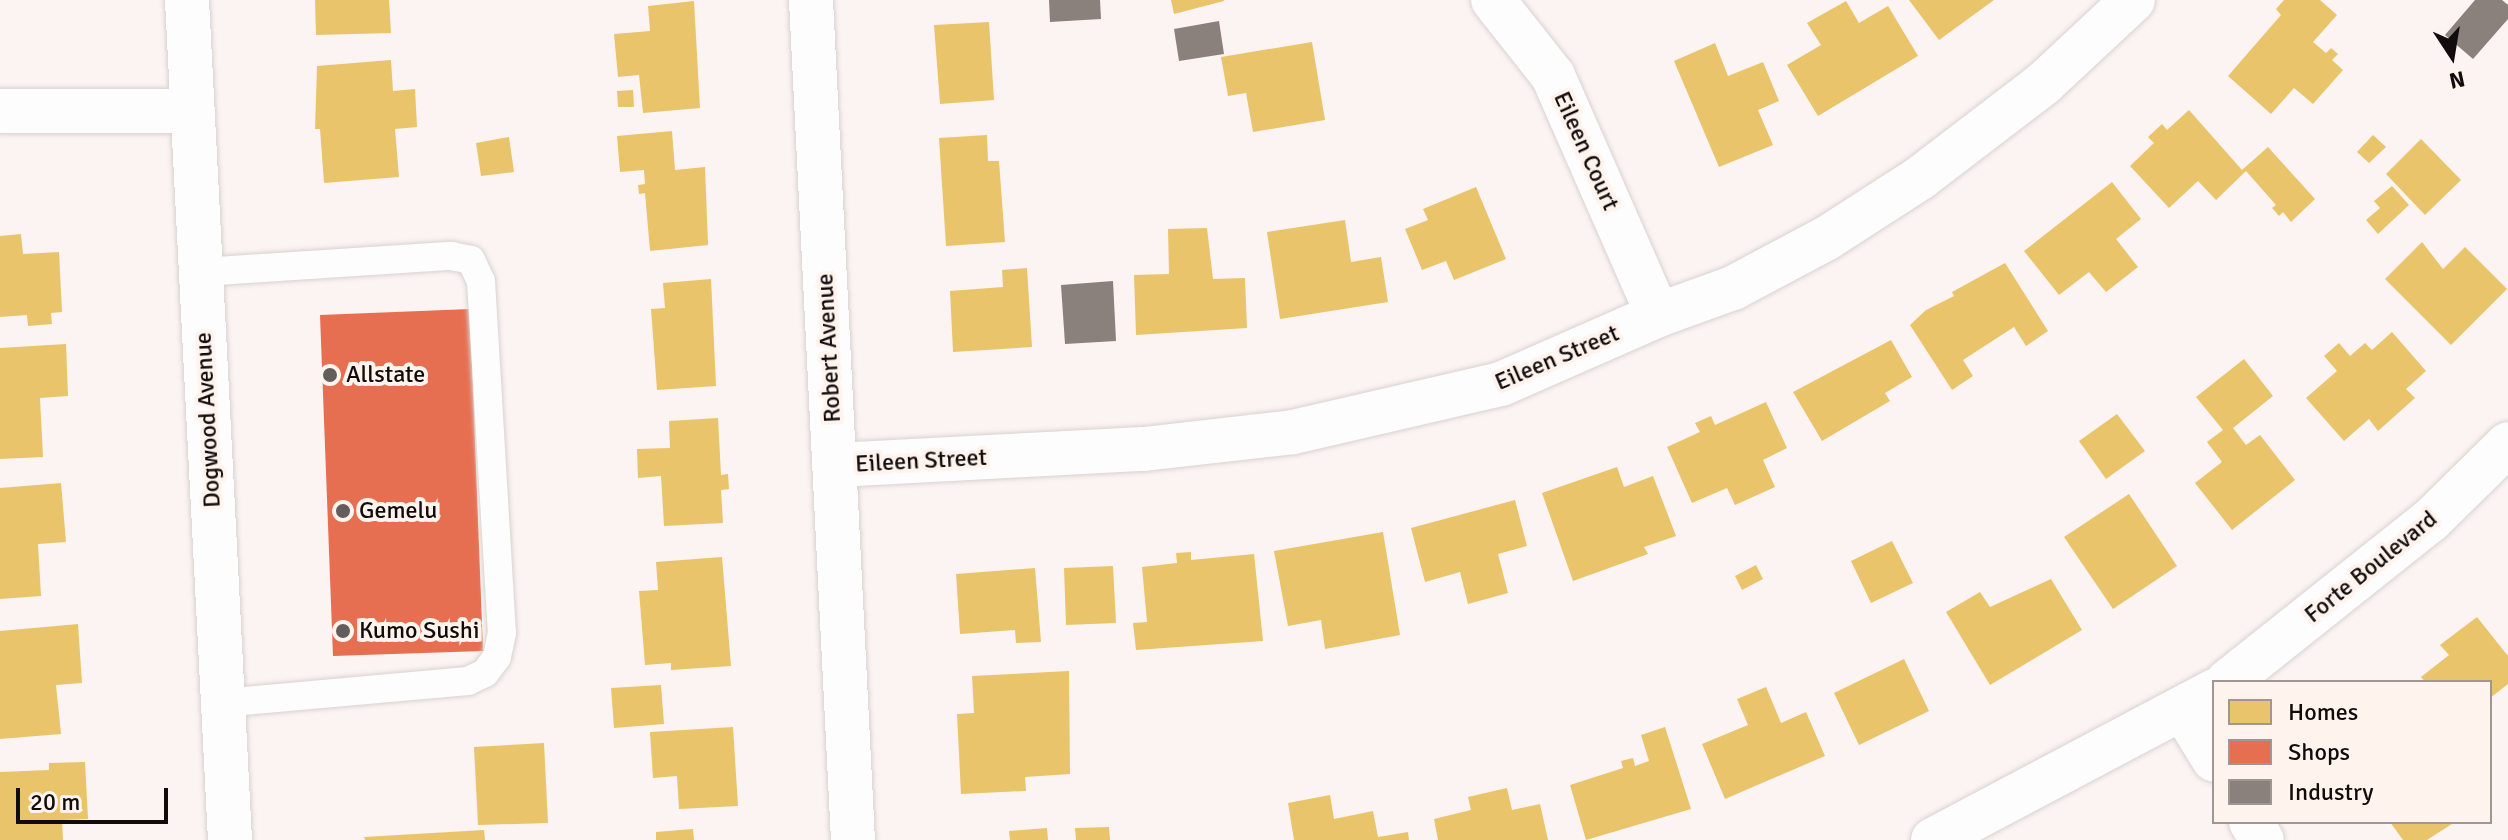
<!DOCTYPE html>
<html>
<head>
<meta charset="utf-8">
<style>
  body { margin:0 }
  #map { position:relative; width:2508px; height:840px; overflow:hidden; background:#fbf4f2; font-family:Signika,sans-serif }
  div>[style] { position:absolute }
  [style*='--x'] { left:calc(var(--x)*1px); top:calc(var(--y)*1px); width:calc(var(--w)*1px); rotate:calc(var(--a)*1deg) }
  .homes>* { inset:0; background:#e9c46a }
  .shops>* { inset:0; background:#e76f51 }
  .industry>* { inset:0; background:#8a817c }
  .roads { filter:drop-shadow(0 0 2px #d8d2d0) drop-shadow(0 0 2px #d8d2d0) }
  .lane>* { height:28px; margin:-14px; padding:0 14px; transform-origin:14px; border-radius:14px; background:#fefdfd }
  .street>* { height:44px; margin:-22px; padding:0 22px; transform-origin:22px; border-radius:22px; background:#fefdfd }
  .secondary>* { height:44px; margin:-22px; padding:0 22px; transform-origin:22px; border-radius:22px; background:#fefdfd }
  .dots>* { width:22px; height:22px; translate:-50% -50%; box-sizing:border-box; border:4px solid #fff3ee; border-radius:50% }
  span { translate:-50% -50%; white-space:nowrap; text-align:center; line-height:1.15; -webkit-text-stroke:8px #fff3ee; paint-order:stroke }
  .street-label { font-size:24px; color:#110c0b }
  .poi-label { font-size:24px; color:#110c0b }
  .left { translate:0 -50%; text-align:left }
  .legend { position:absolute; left:2212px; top:680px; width:280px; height:144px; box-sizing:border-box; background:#fff3ee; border:2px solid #a09793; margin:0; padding:10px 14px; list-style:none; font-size:24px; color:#110c0b }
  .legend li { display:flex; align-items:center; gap:16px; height:40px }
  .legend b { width:40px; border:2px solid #a09793 }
  .north { position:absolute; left:2412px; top:16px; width:80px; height:80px; -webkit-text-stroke:6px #fff3ee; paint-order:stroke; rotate:168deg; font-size:22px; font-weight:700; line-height:32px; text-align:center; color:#110c0b }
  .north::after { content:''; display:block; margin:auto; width:28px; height:36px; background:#110c0b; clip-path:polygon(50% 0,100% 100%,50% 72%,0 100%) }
  .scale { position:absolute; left:16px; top:788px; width:152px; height:36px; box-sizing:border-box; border:4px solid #110c0b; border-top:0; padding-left:10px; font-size:24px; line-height:28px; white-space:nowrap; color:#110c0b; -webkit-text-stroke:6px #fff3ee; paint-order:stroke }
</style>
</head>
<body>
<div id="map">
  <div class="homes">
    <i style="clip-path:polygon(315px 0,389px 0,391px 33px,316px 35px)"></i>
    <i style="clip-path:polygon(1171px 0,1224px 0,1224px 1px,1174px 14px)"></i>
    <i style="clip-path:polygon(1909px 0,1994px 0,1939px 40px)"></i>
    <i style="clip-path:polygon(2284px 0,2320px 0,2337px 15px,2313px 42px,2326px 53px,2331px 48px,2338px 54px,2332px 60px,2343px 70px,2313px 104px,2294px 88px,2271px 114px,2228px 76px,2281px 15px,2276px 9px)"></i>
    <i style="clip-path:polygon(694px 1px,700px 108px,643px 113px,639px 75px,618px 77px,614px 34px,650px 31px,648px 6px)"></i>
    <i style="clip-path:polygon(1846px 1px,1859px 23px,1888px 6px,1918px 56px,1818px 116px,1787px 65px,1821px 45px,1807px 23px)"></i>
    <i style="clip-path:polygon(989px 22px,994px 100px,940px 104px,934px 25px)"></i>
    <i style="clip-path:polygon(1312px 42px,1325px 120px,1253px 132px,1246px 93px,1228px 96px,1221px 57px)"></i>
    <i style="clip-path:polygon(1715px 43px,1728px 76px,1763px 62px,1779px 101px,1758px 110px,1773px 145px,1719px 167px,1674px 61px)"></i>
    <i style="clip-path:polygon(391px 60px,393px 91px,415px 89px,417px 127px,395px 129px,399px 177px,324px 183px,320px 129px,315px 129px,317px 66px)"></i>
    <i style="clip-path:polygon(633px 90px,634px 107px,618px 107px,617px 91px)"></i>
    <i style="clip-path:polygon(2189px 110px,2242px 170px,2268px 147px,2315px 199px,2291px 222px,2283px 212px,2279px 216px,2272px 208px,2276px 205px,2246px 171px,2216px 200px,2198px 181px,2169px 208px,2130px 166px,2154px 143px,2148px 137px,2162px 124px,2167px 130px)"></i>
    <i style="clip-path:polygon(672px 131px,675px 170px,705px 167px,708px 245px,650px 251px,645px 193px,639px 194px,638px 185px,645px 184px,644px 170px,620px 172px,617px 136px)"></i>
    <i style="clip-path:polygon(987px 135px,988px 161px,999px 161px,1005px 242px,946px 246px,939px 138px)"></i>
    <i style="clip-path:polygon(2373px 135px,2386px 147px,2369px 163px,2357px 152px)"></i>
    <i style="clip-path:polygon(509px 137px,514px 172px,481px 176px,476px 143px)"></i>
    <i style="clip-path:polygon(2421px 139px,2461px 180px,2425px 215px,2386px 174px)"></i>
    <i style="clip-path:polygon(2112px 182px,2141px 219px,2116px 239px,2138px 267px,2106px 292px,2089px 272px,2059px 295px,2024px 251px)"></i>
    <i style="clip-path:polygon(2392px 186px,2409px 205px,2378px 234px,2366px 220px,2380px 208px,2374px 201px)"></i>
    <i style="clip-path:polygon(1476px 187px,1506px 259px,1454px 280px,1446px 261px,1422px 270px,1405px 229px,1428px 220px,1423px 209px)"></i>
    <i style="clip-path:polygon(1345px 220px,1351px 262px,1381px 257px,1388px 302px,1280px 319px,1267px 232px)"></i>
    <i style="clip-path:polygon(1207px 228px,1213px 279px,1245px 278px,1247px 328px,1136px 335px,1134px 275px,1169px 274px,1168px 229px)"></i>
    <i style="clip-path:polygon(21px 234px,23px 254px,59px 252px,62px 312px,51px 313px,52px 324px,28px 326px,27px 315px,0 317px,0 236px)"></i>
    <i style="clip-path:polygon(2422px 242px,2443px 269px,2465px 247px,2507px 289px,2451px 345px,2385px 279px)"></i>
    <i style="clip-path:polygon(2005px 263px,2048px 331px,2026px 346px,2014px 327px,1963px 360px,1973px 376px,1952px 390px,1910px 325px,1926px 310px,1954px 296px,1952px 292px)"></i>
    <i style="clip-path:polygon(1027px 268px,1032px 347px,953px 352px,950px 291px,1003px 287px,1002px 270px)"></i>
    <i style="clip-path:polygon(711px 279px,716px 386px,657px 390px,651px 309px,665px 308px,663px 283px)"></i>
    <i style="clip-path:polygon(2392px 332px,2426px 371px,2406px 389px,2415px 398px,2378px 431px,2369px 419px,2344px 441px,2306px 398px,2337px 371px,2324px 356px,2339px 343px,2350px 356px,2365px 343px,2372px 350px)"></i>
    <i style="clip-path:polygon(1891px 340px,1912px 377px,1885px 393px,1890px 401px,1822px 441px,1793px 392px)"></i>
    <i style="clip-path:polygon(66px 344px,68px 396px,40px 398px,43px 457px,0 459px,0 348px)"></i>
    <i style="clip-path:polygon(2244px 359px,2273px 396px,2233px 428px,2246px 445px,2260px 435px,2295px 480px,2232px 530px,2195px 483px,2222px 462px,2207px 442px,2223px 430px,2196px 397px)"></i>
    <i style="clip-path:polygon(1766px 402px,1787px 448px,1763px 460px,1775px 487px,1735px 505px,1727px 488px,1692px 503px,1667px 447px,1700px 432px,1695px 423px,1711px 416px,1715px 425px)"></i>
    <i style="clip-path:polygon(2117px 414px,2145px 451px,2106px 479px,2079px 441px)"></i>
    <i style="clip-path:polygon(718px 418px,721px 475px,728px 474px,729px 489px,721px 490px,723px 523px,664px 526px,661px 476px,638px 478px,637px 449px,670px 448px,669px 421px)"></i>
    <i style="clip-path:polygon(1617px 467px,1624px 487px,1653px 476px,1676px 536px,1644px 547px,1648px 554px,1573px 581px,1542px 493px)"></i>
    <i style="clip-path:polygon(61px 483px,66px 542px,38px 544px,41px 596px,0 599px,0 488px)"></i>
    <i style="clip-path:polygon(2129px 494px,2177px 566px,2113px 609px,2064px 537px)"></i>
    <i style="clip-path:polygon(1515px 500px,1527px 546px,1498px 554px,1508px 593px,1468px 604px,1460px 572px,1425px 582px,1411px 528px)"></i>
    <i style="clip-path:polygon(1383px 532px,1400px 635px,1325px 649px,1321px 620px,1288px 626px,1274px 551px)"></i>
    <i style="clip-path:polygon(1892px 541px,1913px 583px,1871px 603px,1851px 561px)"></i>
    <i style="clip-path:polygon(1191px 552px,1191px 560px,1254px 554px,1263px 641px,1136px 650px,1133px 623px,1147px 622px,1142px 567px,1177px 563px,1176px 553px)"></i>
    <i style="clip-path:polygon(722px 557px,731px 666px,671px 670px,671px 663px,645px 665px,639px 591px,658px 590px,656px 562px)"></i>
    <i style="clip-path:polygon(1756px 565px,1763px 579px,1742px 590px,1735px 576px)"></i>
    <i style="clip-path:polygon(1113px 566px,1116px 623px,1066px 625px,1064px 568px)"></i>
    <i style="clip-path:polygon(1035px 568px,1041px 642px,1016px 643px,1015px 630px,960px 634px,956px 574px)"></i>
    <i style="clip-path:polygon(2051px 579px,2082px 630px,1990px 685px,1946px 612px,1980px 592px,1990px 607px)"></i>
    <i style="clip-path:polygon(2477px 617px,2508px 656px,2508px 684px,2490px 698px,2490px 682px,2425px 682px,2421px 677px,2449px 655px,2440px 645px)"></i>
    <i style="clip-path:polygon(78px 624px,82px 683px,56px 685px,61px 734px,0 739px,0 631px)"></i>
    <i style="clip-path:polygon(1904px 659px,1929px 711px,1859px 745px,1834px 693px)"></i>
    <i style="clip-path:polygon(1069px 671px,1070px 774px,1025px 777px,1026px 791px,961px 794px,957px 714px,974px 713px,972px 676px)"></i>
    <i style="clip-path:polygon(661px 685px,664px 724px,614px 728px,611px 688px)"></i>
    <i style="clip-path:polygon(1766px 687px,1781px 723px,1806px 712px,1825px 756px,1725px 799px,1702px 744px,1748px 725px,1737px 699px)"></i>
    <i style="clip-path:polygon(733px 727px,738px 806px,679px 809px,677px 776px,653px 778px,650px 732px)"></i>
    <i style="clip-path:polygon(1665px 727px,1691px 809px,1586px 840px,1570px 785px,1623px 768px,1621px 761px,1633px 758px,1635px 766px,1649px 761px,1641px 735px)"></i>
    <i style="clip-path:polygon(544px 743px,548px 823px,478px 825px,474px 747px)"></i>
    <i style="clip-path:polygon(85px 762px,88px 819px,62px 820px,63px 840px,0 840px,0 772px,49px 770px,49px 763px)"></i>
    <i style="clip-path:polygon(1507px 788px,1512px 810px,1540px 804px,1548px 840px,1438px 840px,1434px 819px,1471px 810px,1468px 797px)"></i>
    <i style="clip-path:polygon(1330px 795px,1334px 819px,1373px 811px,1378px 837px,1408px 832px,1409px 840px,1294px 840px,1288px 803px)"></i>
    <i style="clip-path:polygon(2390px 822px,2455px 822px,2427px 840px,2403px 840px)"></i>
    <i style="clip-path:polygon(1109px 827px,1110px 840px,1076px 840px,1075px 828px)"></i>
    <i style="clip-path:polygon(1047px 828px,1048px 840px,1010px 840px,1009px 831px)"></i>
    <i style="clip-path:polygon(693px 829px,694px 840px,656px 840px,656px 832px)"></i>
    <i style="clip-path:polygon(484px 830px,485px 840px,365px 840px,364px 837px)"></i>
  </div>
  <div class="shops">
    <i style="clip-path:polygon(470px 309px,483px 651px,333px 656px,320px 315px)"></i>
  </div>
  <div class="industry">
    <i style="clip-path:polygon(1049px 0,1100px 0,1101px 19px,1050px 22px)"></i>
    <i style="clip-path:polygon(2475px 0,2502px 0,2508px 5px,2508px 19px,2473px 59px,2445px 35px)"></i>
    <i style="clip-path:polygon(1219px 21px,1224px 54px,1179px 61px,1174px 29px)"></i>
    <i style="clip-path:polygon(1113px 281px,1116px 341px,1065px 344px,1061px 285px)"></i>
  </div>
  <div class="roads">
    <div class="lane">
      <i style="--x:201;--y:272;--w:251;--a:-3.7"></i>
      <i style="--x:451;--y:256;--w:20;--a:11"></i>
      <i style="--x:471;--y:260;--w:23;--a:65"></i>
      <i style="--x:481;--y:281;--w:353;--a:86.6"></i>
      <i style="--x:502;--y:633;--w:25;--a:102"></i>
      <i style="--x:497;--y:657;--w:20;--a:127"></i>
      <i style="--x:485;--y:673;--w:19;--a:155"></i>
      <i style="--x:468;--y:681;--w:246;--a:174.9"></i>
    </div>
    <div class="street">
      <i style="--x:811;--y:0;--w:841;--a:87.14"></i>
      <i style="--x:1493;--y:0;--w:97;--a:51.7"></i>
      <i style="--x:1553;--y:76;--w:261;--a:66.3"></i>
      <i style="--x:0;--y:111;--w:192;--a:0"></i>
      <i style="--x:836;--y:465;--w:308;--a:-3"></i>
      <i style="--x:1144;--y:449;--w:150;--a:-6.5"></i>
      <i style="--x:1293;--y:432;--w:213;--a:-13"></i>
      <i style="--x:1501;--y:384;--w:171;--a:-23.7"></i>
      <i style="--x:1658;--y:315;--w:80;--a:-19.8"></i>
      <i style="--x:1733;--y:288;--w:106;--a:-28"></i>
      <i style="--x:1827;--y:238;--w:111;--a:-32.8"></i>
      <i style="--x:1920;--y:178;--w:155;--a:-37.4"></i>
      <i style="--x:2043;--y:84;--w:123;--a:-43"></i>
      <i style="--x:2227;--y:682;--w:260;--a:-38.5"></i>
      <i style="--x:2431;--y:520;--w:108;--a:-44.6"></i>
      <i style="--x:2184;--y:711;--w:57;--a:58.5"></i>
      <i style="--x:2251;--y:822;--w:21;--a:59"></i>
      <i style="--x:1933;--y:840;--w:318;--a:-27.9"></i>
    </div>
    <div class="secondary">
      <i style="--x:187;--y:0;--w:841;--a:87.07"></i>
    </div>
  </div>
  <div class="dots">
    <i style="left:330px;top:375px;background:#635d5c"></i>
    <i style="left:343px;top:511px;background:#635d5c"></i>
    <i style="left:343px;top:631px;background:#635d5c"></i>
  </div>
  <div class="street-label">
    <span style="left:1586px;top:151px;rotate:66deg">Eileen Court</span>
    <span style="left:829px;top:348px;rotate:-93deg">Robert Avenue</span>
    <span style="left:1557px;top:358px;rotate:-23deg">Eileen Street</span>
    <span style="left:208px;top:420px;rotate:-93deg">Dogwood Avenue</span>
    <span style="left:921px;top:461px;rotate:-3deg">Eileen Street</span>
    <span style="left:2371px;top:567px;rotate:-39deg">Forte Boulevard</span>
  </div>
  <div class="poi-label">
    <span class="left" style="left:346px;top:375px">Allstate</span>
    <span class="left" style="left:359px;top:511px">Gemelu</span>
    <span class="left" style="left:359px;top:631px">Kumo Sushi</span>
  </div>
  <ul class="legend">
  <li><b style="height:22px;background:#e9c46a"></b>Homes</li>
  <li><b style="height:22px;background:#e76f51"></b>Shops</li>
  <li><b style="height:22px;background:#8a817c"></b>Industry</li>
  </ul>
  <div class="north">N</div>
  <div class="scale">20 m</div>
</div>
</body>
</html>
